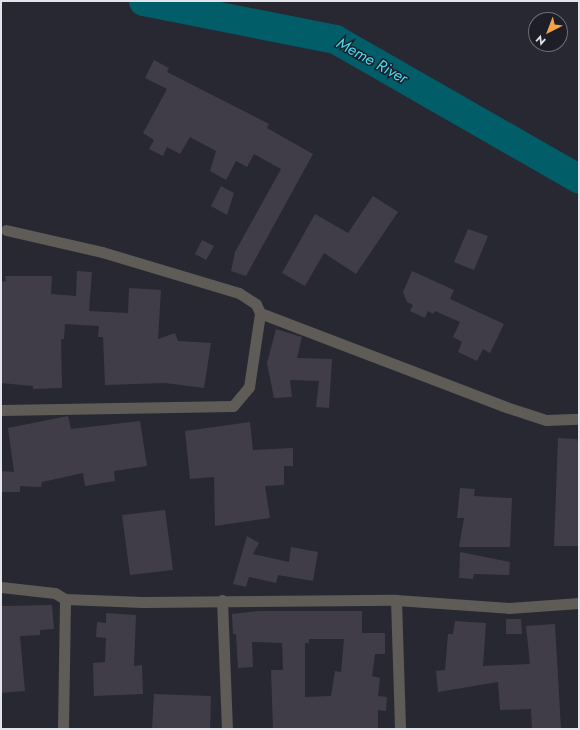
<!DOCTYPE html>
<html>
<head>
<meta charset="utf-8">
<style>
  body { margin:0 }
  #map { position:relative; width:580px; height:730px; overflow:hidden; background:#272832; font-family:Jost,sans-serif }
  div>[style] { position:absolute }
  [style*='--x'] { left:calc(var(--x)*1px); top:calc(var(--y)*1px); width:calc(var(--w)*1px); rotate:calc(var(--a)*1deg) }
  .river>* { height:29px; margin:-14.5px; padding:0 14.5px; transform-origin:14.5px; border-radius:14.5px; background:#015d68 }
  .building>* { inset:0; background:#403d48 }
  .minor>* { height:11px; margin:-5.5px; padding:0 5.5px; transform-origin:5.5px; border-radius:5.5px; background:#5f5b57 }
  span { translate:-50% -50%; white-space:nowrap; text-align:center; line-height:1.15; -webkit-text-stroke:3px #1d1e28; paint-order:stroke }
  .water-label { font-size:16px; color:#47daef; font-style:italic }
  .frame { position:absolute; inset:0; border:2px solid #e4e5ec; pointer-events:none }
  .north { position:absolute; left:528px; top:12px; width:40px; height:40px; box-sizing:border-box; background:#1d1e28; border:1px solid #6d6e76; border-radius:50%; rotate:222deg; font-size:11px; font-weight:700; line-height:16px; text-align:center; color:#e4e5ec }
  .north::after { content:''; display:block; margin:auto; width:14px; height:18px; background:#f6a248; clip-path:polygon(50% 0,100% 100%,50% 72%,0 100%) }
</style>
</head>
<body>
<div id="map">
  <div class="river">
    <i style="--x:143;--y:1;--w:196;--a:11.2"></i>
    <i style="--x:335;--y:39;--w:281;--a:29.8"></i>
  </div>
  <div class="building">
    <i style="clip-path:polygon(154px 60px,169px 68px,167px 72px,269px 124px,267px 128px,313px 154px,246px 276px,231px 271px,235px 252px,281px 169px,254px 154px,247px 167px,236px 161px,226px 180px,210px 171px,216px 151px,190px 137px,180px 154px,167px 147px,163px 156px,149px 149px,154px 140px,143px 133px,167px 89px,145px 78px)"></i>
    <i style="clip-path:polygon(221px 186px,234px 193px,227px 215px,211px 206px)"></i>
    <i style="clip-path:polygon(373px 196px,398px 212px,356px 274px,324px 253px,305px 286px,282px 273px,315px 214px,348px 233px)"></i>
    <i style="clip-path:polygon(468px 229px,488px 236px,474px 270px,454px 262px)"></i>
    <i style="clip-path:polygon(202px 240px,214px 246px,206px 260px,195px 254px)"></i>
    <i style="clip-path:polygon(77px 271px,92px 272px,89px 311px,128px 313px,129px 288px,161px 290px,158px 339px,175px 333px,178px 341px,211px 343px,204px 388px,165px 383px,105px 385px,103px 337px,98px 337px,99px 326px,65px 324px,64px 339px,61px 339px,62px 388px,33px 389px,33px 386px,1px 383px,1px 282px,6px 281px,5px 276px,52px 276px,51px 294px,76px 296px)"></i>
    <i style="clip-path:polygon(412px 271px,454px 290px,450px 299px,504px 324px,490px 353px,483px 349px,477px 361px,458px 352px,462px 342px,453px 337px,460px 322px,435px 311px,433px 314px,428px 311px,425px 318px,410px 311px,413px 305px,407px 302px,403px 292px)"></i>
    <i style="clip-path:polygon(276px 329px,302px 337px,297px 358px,332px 359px,329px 408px,316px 407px,319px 381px,290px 380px,292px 397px,274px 398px,267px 363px)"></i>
    <i style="clip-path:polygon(68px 416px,71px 429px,140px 421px,147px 466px,114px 471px,115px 481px,85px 486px,83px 473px,42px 482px,41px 487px,20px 486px,20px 492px,1px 492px,1px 471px,14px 472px,8px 428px)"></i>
    <i style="clip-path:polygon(250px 422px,253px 450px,293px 448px,293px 466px,284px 466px,284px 485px,265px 486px,270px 518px,215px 526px,214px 477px,190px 479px,185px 431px)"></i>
    <i style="clip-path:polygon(558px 438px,577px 439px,579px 447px,578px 546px,554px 546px)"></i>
    <i style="clip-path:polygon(460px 488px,475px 489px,474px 496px,512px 498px,510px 547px,459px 547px,464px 518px,457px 518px)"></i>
    <i style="clip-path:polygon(165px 510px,173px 570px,130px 575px,122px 515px)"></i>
    <i style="clip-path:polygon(247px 536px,259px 543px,253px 554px,289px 562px,291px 547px,318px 552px,313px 581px,278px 575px,276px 583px,249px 577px,246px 587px,233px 584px)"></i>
    <i style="clip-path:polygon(460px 552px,510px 562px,509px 575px,474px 574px,473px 579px,459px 578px)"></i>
    <i style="clip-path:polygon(52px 605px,54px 629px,40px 630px,40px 635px,20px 636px,25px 691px,1px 693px,1px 606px)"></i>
    <i style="clip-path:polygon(evenodd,259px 611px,362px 611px,362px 633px,385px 633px,385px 654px,375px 654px,372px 676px,380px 678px,378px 696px,387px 697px,386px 711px,378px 710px,378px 729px,273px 729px,271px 670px,283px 670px,282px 643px,252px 642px,253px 667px,238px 668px,236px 634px,233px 634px,232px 614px,259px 611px,309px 639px,344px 639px,341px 672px,335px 671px,331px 696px,305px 697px,305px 643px,309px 643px,309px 639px)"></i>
    <i style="clip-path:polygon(106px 613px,136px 615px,134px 666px,142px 665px,143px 694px,94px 696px,93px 663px,105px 662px,106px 638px,96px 637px,97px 622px,106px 623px)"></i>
    <i style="clip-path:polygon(506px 619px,521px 619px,522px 634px,506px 634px)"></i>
    <i style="clip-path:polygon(455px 621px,486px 623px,483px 666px,530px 664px,526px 626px,555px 624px,561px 729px,532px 729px,531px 709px,500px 710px,498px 682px,438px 692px,436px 671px,445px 670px,448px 634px,453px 634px)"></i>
    <i style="clip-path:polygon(154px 694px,211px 696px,210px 729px,152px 729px)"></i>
  </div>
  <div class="minor">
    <i style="--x:6;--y:230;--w:98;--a:12.9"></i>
    <i style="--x:102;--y:252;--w:143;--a:16.7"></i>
    <i style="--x:239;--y:293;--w:20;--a:33"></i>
    <i style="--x:256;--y:304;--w:10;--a:66"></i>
    <i style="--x:260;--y:313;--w:260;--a:20.9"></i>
    <i style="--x:503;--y:406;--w:45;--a:18"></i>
    <i style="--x:546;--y:420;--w:33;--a:-2"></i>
    <i style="--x:1;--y:410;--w:232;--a:-1"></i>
    <i style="--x:233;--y:406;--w:25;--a:-50"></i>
    <i style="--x:249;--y:387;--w:75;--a:-81.5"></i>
    <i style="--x:1;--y:587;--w:54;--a:6.3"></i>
    <i style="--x:55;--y:593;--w:12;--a:31"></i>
    <i style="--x:65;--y:599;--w:78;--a:2.2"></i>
    <i style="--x:143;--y:602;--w:253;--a:-0.5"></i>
    <i style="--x:396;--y:600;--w:113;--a:4"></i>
    <i style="--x:509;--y:608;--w:70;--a:-4.1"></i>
    <i style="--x:222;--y:600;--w:129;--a:87.8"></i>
    <i style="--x:396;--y:600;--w:129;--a:88.2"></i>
    <i style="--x:63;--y:729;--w:130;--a:-89.1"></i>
  </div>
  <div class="water-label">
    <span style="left:372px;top:61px;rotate:29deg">Meme River</span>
  </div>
  <div class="frame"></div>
  <div class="north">N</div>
</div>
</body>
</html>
